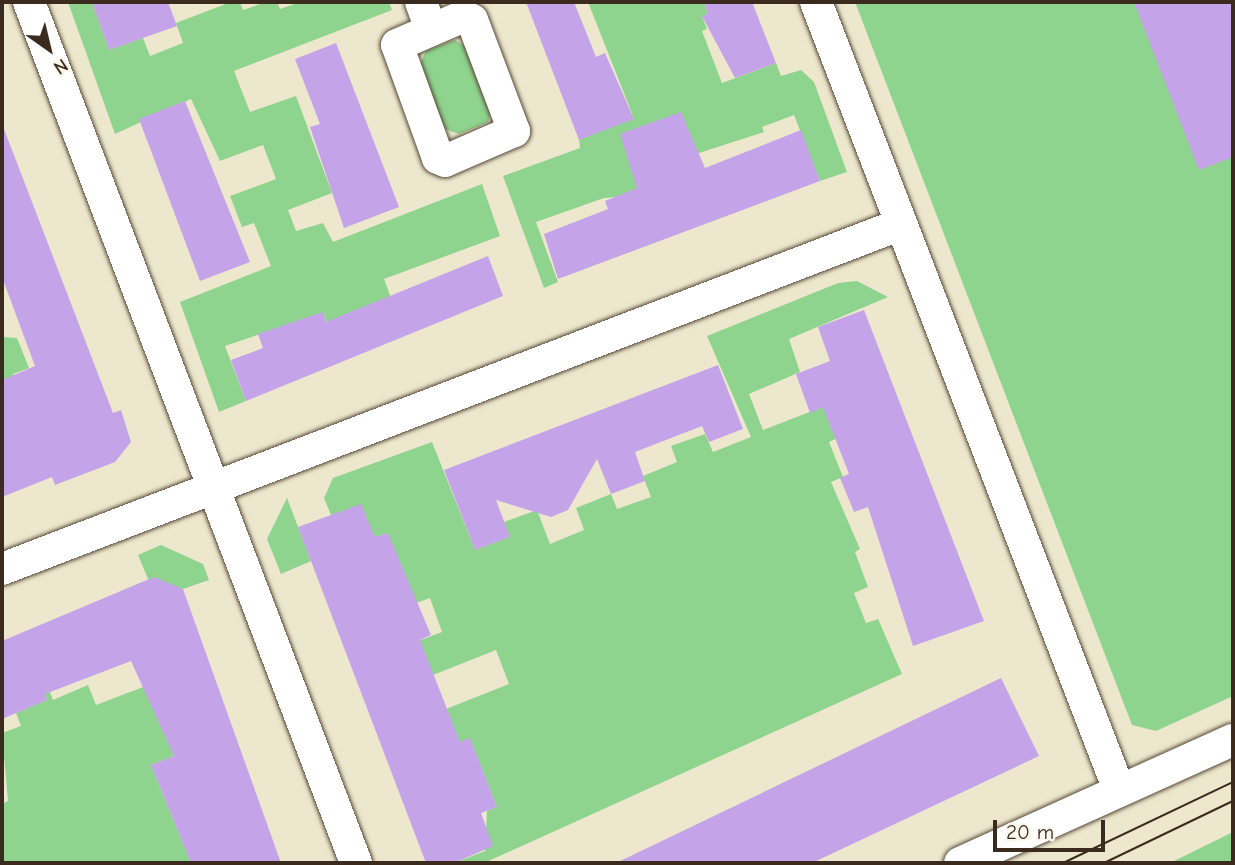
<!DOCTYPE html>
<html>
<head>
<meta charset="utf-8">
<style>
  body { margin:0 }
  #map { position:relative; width:1235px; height:865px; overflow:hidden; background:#ede8cd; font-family:"Comic Neue",sans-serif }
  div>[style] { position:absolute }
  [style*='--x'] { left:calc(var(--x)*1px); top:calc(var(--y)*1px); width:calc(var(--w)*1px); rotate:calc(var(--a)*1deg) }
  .green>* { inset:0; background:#8fd48e }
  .building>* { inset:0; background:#c4a3e9 }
  .roads { filter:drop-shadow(0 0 2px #564638) drop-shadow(0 0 2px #564638) }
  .minor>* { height:32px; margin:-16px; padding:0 16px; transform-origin:16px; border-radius:16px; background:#fff }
  .tram>* { height:2px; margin:-1px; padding:0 1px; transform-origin:1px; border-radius:1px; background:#3b2a1e }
  span { translate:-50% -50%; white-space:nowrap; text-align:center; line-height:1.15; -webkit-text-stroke:7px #fbf7ec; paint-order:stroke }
  .frame { position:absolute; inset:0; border:4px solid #3b2a1e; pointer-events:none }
  .north { position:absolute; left:14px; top:14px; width:70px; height:70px; -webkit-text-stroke:5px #fbf7ec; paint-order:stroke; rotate:146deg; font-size:19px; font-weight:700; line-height:28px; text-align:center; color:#3b2a1e }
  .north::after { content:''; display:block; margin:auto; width:24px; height:32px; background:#3b2a1e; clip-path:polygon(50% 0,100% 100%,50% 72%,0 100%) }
  .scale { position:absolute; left:993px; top:820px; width:112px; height:32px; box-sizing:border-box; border:4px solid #3b2a1e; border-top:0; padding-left:9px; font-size:21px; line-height:24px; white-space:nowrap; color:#3b2a1e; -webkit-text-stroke:5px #fbf7ec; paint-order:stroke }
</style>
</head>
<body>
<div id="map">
  <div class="green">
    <i style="clip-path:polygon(68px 2px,92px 2px,109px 50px,143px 38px,150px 56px,183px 43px,176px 23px,231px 2px,240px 2px,243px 10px,266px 2px,277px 2px,280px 9px,300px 2px,389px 2px,392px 10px,234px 71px,250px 112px,296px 96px,332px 193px,288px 210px,296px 231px,323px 223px,333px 242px,482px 184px,500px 236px,384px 279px,391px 298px,327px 323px,323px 313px,225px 346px,246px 401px,219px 412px,180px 302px,271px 266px,254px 223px,242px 227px,230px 196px,276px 179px,263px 145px,220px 161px,191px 99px,115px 134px)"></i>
    <i style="clip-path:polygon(588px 2px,704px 2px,708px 14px,702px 16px,707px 29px,702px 31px,722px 83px,776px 63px,781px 76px,801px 70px,814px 82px,847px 172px,820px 181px,794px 115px,762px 127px,764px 132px,699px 153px,640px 195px,604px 198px,536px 222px,558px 282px,544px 288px,503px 176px,580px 148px,579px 140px,633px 116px)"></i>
    <i style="clip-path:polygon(855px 2px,1233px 2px,1233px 696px,1156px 731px,1132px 725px)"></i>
    <i style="clip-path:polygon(455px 40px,466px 47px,492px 109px,488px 122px,459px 134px,445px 129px,420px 64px,426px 51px)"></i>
    <i style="clip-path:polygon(857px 281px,888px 297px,789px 339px,800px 372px,749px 394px,763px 430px,838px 401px,850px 432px,829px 442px,843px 477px,831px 482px,860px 549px,855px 552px,868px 587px,854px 593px,866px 623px,878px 619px,902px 674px,484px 863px,454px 863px,485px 851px,487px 811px,497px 807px,470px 739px,447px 747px,446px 709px,509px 684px,496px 650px,433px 675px,413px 643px,442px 632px,430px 598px,391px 612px,388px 533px,375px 537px,331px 515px,324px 498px,333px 478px,432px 442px,475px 550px,509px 537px,504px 522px,537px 510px,550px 544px,584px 530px,576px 508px,611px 494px,617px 509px,651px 497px,643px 476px,677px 462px,671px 446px,705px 434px,713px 452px,751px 437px,707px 336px,838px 283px)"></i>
    <i style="clip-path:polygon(2px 337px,17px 338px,29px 368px,13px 374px,27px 423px,2px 432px)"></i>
    <i style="clip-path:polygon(287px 498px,311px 561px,281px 574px,267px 539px)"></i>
    <i style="clip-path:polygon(161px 545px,203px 564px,209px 580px,183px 589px,148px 579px,138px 555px)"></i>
    <i style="clip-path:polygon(46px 682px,53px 700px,88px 685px,96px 705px,151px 684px,174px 756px,151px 765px,191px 863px,2px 863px,2px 804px,8px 801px,2px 733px,21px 726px,16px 713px,47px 700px,41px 684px)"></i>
    <i style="clip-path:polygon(1233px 832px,1233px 863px,1170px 863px)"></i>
  </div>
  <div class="building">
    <i style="clip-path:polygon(92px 2px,168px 2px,177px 26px,109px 50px)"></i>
    <i style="clip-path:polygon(526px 2px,574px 2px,596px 57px,605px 53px,634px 119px,579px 140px)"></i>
    <i style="clip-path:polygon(704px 2px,752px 2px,776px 63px,735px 78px,702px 16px,708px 14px)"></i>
    <i style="clip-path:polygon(1134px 2px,1233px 2px,1233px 157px,1199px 170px)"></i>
    <i style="clip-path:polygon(336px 43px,399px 207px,344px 228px,310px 127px,320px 124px,295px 59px)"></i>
    <i style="clip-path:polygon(185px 101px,250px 262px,200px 281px,139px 119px)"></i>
    <i style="clip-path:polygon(681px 112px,705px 168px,801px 130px,820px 181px,558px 279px,544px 234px,608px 209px,605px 201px,637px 188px,620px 134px)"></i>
    <i style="clip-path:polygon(4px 129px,113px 413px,121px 410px,131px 442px,115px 462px,55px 485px,52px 477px,2px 497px,2px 380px,35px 366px,2px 277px)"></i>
    <i style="clip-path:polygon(488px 256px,503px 296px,246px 401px,231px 360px,263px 348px,258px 334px,323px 312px,326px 322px)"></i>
    <i style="clip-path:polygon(864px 310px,984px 621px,913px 646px,868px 507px,854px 512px,840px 478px,849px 474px,823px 407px,810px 413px,796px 374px,830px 361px,818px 327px)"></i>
    <i style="clip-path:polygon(718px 365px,743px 429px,709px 442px,702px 426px,635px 452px,645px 481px,611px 494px,597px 459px,568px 510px,551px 517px,496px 500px,510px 537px,475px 550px,444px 470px)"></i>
    <i style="clip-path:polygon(361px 504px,375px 537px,388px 533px,431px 635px,420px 640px,460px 742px,470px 738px,497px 807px,481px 813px,493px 846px,454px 863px,426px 863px,298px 527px)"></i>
    <i style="clip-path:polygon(154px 577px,183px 589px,281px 863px,191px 863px,151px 765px,174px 756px,131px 661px,45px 694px,47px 700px,2px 719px,2px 641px)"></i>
    <i style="clip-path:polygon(1001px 678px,1039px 756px,812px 863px,616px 863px)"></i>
  </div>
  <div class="roads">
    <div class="minor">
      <i style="--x:29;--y:2;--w:921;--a:69.2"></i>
      <i style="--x:421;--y:2;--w:29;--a:70"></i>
      <i style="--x:816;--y:2;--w:844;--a:68.97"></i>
      <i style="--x:464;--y:16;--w:9;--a:27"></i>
      <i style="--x:472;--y:20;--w:119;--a:69.3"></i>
      <i style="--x:514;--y:131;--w:75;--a:156.5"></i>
      <i style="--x:445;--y:161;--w:8;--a:-157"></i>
      <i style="--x:438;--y:158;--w:120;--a:-109.9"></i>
      <i style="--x:397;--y:45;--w:73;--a:-23.4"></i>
      <i style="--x:2;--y:569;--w:963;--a:-20.99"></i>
      <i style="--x:960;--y:863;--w:299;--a:-24.3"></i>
    </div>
  </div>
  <div class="tram">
    <i style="--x:1063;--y:863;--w:188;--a:-25.5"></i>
    <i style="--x:1104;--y:863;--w:143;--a:-25.7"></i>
  </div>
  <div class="frame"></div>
  <div class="north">N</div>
  <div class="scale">20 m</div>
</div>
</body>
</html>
